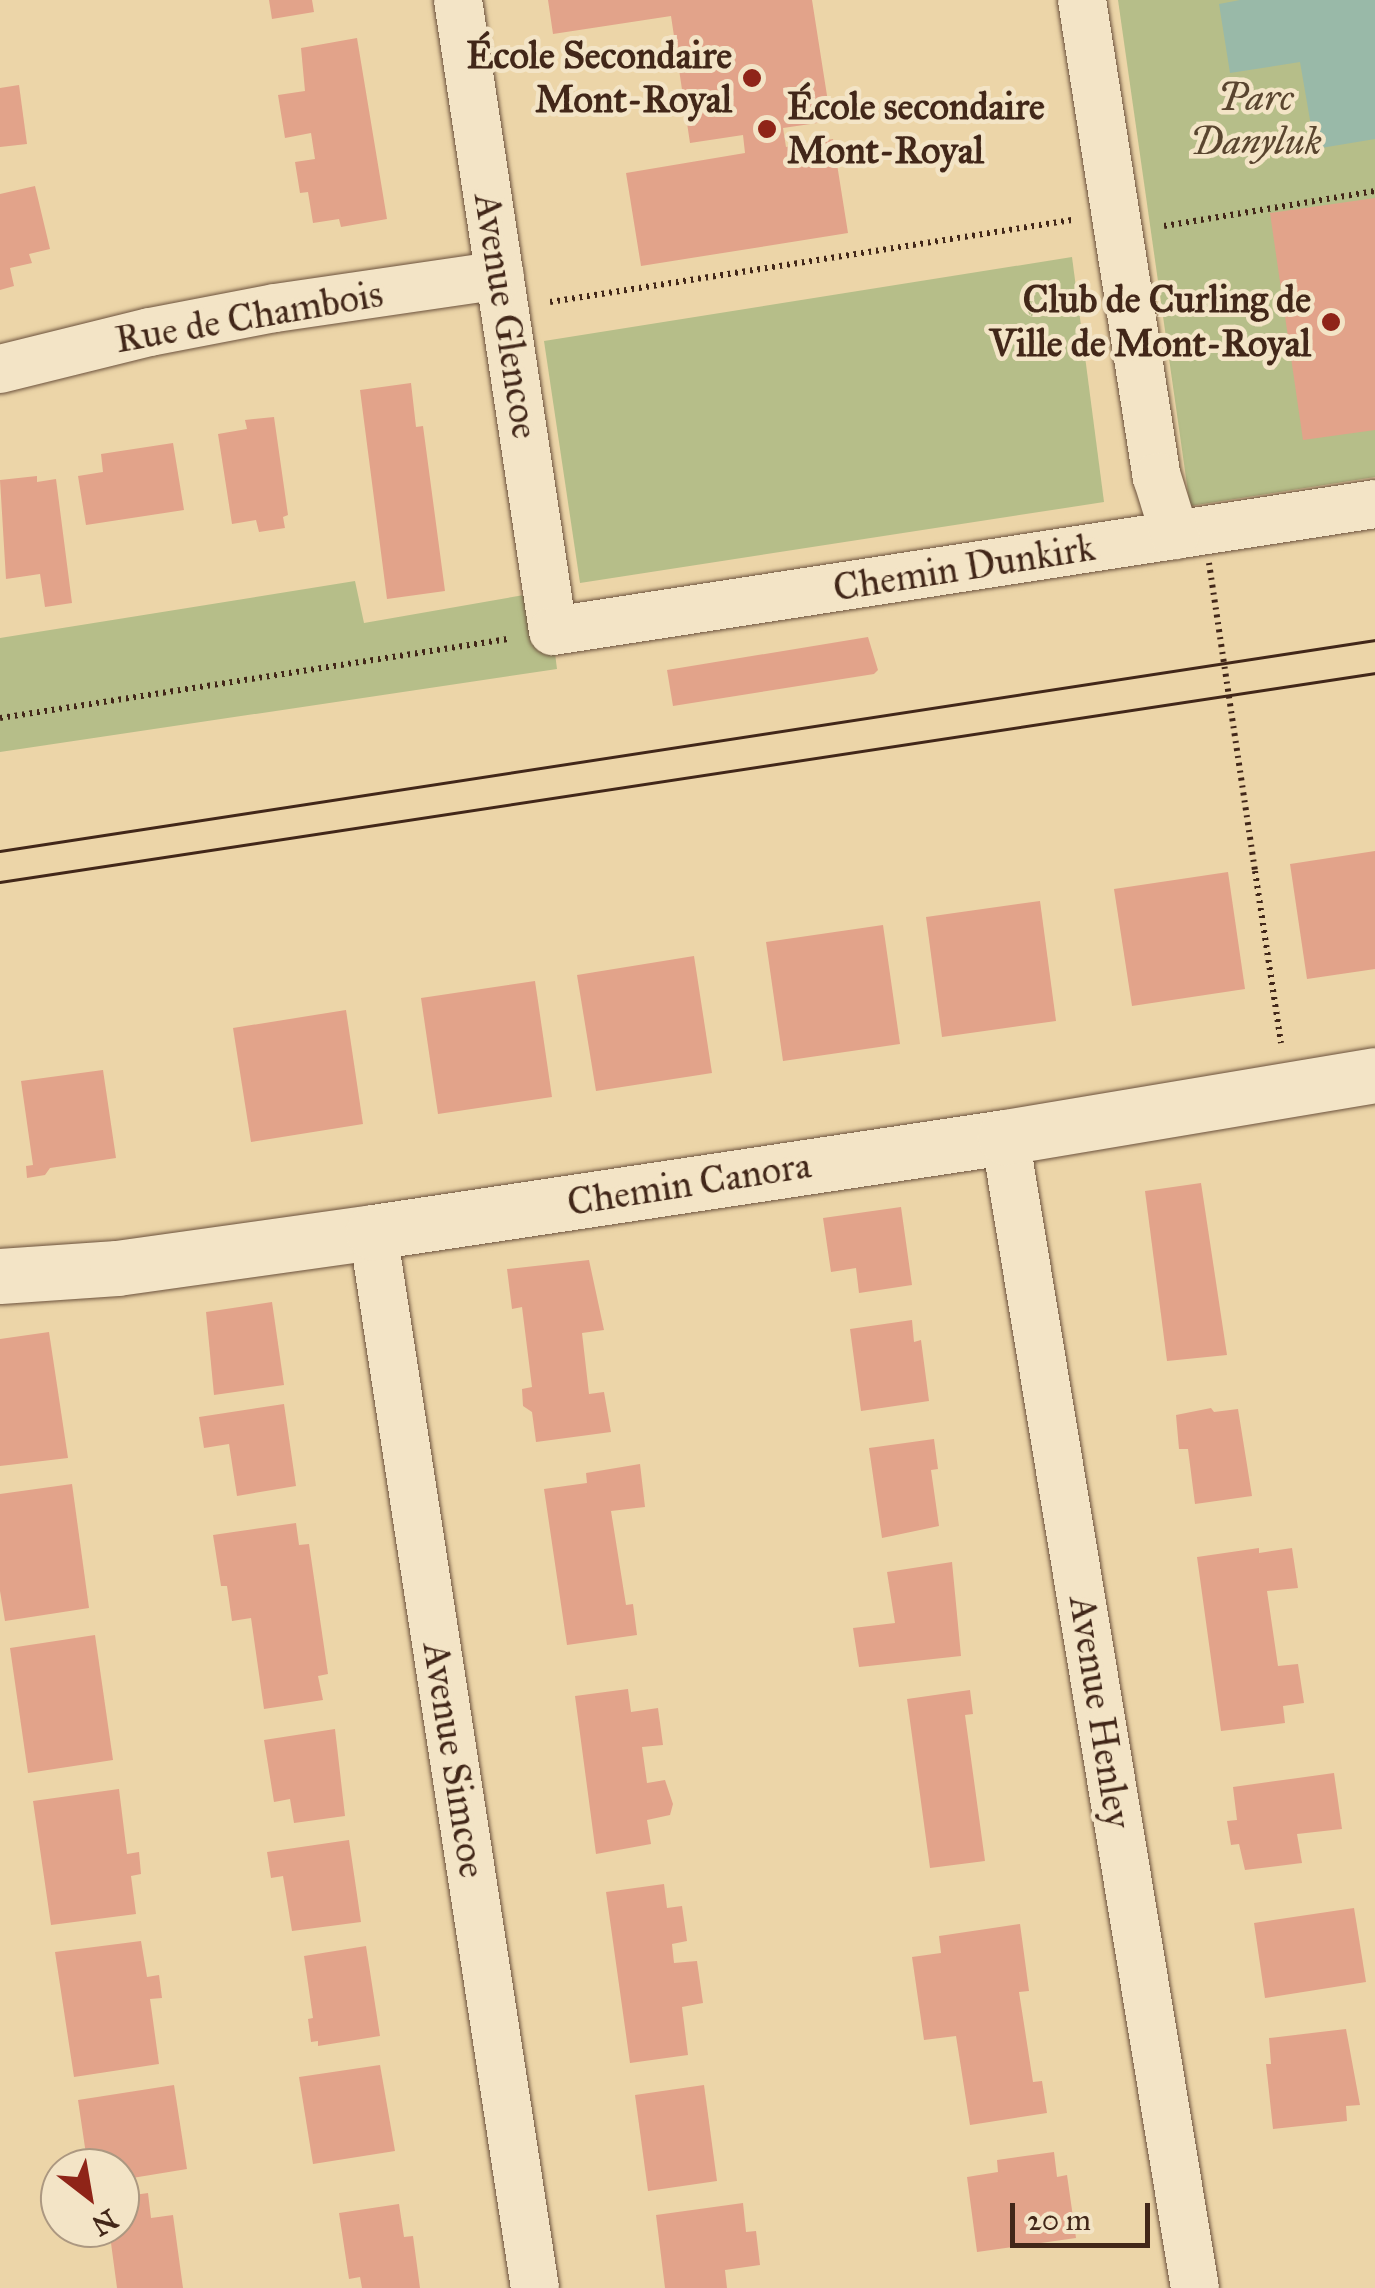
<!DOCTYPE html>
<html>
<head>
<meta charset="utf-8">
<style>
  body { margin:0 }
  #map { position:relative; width:1375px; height:2288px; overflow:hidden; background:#ecd5a8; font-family:"IM FELL Great Primer",serif }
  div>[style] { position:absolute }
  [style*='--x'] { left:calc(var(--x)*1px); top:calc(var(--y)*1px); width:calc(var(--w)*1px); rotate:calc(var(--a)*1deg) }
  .green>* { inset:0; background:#b6be89 }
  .water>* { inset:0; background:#99b9a8 }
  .building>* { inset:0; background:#e2a38a }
  .path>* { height:6px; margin-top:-3px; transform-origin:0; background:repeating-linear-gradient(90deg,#422719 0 2.5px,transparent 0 7.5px) }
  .roads { filter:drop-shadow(0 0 2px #6c523d) drop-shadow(0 0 2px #6c523d) }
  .minor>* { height:48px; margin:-24px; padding:0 24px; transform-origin:24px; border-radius:24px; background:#f3e4c6 }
  .tertiary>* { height:55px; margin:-27.5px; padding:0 27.5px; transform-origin:27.5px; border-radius:27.5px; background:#f3e4c6 }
  .tram>* { height:2.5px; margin:-1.25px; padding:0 1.25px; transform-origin:1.25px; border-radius:1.25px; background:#422719 }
  .path-bridge>* { height:6px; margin-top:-3px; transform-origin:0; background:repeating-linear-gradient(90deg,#422719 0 2.5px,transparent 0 7.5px) }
  .dots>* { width:28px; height:28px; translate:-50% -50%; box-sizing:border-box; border:5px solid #f3e4c6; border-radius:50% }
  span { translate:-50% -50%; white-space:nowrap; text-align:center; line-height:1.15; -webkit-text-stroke:9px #f3e4c6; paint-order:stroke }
  .poi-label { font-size:38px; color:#422719; font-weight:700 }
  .right { translate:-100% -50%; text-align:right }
  .left { translate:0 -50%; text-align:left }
  .park-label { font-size:38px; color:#59452f; font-style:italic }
  .street-label { font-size:38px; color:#422719 }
  .north { position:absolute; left:40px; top:2148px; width:100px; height:100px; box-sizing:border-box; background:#f3e4c6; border:2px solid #ac9881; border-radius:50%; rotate:149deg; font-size:28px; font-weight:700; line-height:40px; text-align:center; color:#422719 }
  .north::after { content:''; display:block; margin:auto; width:35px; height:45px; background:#8f2418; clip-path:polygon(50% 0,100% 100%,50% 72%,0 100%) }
  .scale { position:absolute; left:1010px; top:2203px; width:140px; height:45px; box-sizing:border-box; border:5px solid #422719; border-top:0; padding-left:12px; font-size:30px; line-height:35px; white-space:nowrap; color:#422719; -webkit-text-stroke:8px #f3e4c6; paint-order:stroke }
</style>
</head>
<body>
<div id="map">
  <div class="green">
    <i style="clip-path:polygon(1118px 0,1375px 0,1375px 477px,1190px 506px)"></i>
    <i style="clip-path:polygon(1072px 257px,1104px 502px,580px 583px,544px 341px)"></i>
    <i style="clip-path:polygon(355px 581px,364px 623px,547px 591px,557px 669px,0 752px,0 638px)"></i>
  </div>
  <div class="water">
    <i style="clip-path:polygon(1240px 0,1375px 0,1375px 139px,1315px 149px,1300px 62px,1230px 73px,1219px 4px)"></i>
  </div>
  <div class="building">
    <i style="clip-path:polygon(269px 0,312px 0,314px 12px,272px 19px)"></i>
    <i style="clip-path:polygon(548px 0,812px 0,831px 121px,783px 128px,786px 147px,833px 139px,848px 233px,641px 266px,626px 173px,745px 153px,743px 135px,690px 143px,671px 16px,553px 34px)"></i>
    <i style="clip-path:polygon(357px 38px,387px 219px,341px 227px,339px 219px,313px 223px,308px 192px,300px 193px,295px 162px,315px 159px,311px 133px,285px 138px,278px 95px,305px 91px,301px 48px)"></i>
    <i style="clip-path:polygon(19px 85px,27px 144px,0 147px,0 88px)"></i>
    <i style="clip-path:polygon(35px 186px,50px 249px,29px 254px,32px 263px,10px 268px,14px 286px,0 290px,0 194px)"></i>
    <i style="clip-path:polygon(1375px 198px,1375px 430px,1303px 440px,1270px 213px)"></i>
    <i style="clip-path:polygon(411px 383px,416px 427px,423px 426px,445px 591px,387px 599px,360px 390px)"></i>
    <i style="clip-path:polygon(274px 417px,288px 515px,283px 517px,285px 528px,259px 532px,256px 520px,232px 524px,218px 434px,247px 429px,245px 420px)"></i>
    <i style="clip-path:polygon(173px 443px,184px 510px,86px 525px,78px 476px,103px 472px,101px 454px)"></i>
    <i style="clip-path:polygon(37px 476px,37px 482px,56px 479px,72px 603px,45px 607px,40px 574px,6px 579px,0 480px)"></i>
    <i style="clip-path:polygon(868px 637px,878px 670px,874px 674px,673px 706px,667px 670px)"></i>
    <i style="clip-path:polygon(1375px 851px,1375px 969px,1307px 979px,1290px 864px)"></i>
    <i style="clip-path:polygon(1228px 872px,1245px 989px,1132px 1006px,1114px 889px)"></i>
    <i style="clip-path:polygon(1040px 901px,1056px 1021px,942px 1037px,926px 917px)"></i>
    <i style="clip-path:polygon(883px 925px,900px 1044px,783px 1061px,766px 942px)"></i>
    <i style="clip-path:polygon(694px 956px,712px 1073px,596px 1091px,577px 975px)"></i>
    <i style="clip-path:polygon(535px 981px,552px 1097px,438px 1114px,421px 998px)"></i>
    <i style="clip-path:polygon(346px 1010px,363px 1124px,251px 1142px,233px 1028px)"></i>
    <i style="clip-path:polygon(103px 1070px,116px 1158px,50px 1168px,45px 1175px,27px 1178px,26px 1166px,33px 1165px,21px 1081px)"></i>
    <i style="clip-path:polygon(1201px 1183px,1227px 1355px,1167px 1361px,1145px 1191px)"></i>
    <i style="clip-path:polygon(901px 1207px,912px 1285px,859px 1293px,856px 1268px,831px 1272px,823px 1218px)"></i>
    <i style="clip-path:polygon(589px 1260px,604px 1330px,582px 1333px,589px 1394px,604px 1392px,611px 1432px,536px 1442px,532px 1412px,523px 1406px,522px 1389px,532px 1387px,522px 1307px,512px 1309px,507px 1269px)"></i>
    <i style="clip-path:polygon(272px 1302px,284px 1385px,214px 1395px,206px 1312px)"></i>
    <i style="clip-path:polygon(912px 1320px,914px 1342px,921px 1340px,929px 1401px,861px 1411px,850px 1329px)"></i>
    <i style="clip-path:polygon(49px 1332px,68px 1458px,0 1466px,0 1339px)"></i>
    <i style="clip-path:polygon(284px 1404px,296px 1486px,237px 1496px,229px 1444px,204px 1448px,199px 1417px)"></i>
    <i style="clip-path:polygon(1211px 1408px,1214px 1412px,1238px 1409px,1252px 1496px,1195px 1504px,1188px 1449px,1179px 1449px,1176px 1415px)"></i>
    <i style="clip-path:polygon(934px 1439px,938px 1469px,931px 1470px,939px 1526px,882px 1538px,869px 1448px)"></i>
    <i style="clip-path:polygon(640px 1464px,645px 1507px,611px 1511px,626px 1605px,633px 1604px,637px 1635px,567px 1645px,544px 1489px,587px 1483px,586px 1473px)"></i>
    <i style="clip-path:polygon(72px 1484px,89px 1608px,5px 1621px,0 1591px,0 1494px)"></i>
    <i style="clip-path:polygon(296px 1523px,299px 1545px,309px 1544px,328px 1674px,318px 1676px,323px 1700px,264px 1709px,251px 1618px,232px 1621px,227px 1586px,221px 1586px,213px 1535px)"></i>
    <i style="clip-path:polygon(1259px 1548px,1259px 1553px,1292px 1548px,1298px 1588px,1267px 1591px,1278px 1666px,1298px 1664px,1304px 1703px,1283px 1706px,1285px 1723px,1221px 1731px,1197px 1557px)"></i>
    <i style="clip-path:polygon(952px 1562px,961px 1656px,859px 1667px,853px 1628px,895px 1623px,887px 1572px)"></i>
    <i style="clip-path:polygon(95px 1635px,113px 1760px,28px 1773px,10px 1648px)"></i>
    <i style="clip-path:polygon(628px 1689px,631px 1712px,658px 1708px,663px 1745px,642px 1747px,647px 1783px,665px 1780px,673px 1804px,670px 1815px,647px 1820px,651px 1844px,596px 1854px,575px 1696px)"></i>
    <i style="clip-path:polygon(970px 1690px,973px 1714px,965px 1715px,985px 1861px,930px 1868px,907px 1699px)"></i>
    <i style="clip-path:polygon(335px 1729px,345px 1816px,294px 1823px,290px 1799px,274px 1802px,264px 1740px)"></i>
    <i style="clip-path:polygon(1334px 1773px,1342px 1829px,1297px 1834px,1302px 1863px,1245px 1870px,1239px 1844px,1231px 1845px,1227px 1821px,1237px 1820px,1233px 1787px)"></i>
    <i style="clip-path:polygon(119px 1789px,127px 1854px,139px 1852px,141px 1874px,131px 1876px,136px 1914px,51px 1925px,33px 1801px)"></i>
    <i style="clip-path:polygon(349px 1840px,361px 1922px,292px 1931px,283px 1876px,271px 1878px,267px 1852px)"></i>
    <i style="clip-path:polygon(664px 1884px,667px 1908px,682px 1906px,687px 1941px,672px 1944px,674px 1963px,697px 1961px,703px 2003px,682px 2007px,688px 2055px,630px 2063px,606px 1892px)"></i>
    <i style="clip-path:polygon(1354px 1908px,1366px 1982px,1265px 1998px,1254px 1923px)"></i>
    <i style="clip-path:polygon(1020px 1924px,1029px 1991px,1019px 1992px,1033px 2082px,1042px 2081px,1047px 2113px,970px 2125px,956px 2036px,924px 2040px,912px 1957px,941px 1953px,939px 1936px)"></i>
    <i style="clip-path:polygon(141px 1941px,147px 1977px,159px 1975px,162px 1998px,150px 1999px,159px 2064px,74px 2077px,55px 1952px)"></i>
    <i style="clip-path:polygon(366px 1946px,380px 2036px,318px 2046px,318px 2041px,311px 2042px,308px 2019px,313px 2018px,304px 1956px)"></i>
    <i style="clip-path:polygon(1346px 2029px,1360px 2105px,1346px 2106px,1347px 2121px,1273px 2129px,1266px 2064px,1271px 2064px,1269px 2038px)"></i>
    <i style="clip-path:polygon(380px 2065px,395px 2151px,313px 2164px,299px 2077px)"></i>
    <i style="clip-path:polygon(174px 2085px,187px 2169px,120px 2180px,120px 2168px,88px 2168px,78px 2100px)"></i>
    <i style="clip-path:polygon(704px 2085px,717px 2181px,648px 2191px,635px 2095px)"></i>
    <i style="clip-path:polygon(1054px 2152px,1057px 2177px,1067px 2175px,1076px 2238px,977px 2252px,967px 2177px,998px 2172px,997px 2160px)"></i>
    <i style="clip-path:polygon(148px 2193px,151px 2218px,173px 2215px,183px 2288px,117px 2288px,109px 2228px,120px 2228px,120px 2197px)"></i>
    <i style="clip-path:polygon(743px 2203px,746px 2232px,756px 2231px,760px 2265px,725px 2270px,727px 2288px,665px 2288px,656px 2215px)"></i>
    <i style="clip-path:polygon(399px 2204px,404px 2237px,413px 2236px,420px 2288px,362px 2288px,360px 2277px,349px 2279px,339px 2213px)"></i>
  </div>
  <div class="path">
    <i style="--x:1164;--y:226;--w:214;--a:-9.4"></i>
    <i style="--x:550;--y:302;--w:528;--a:-8.93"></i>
    <i style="--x:0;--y:718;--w:514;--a:-8.84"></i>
    <i style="--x:1255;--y:871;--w:174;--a:81.4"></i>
  </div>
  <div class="roads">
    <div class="minor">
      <i style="--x:458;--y:0;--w:638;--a:81.44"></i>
      <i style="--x:553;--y:631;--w:832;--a:-8.78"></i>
      <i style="--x:1082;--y:0;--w:483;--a:81.1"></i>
      <i style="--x:1157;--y:477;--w:61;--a:72.8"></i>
      <i style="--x:0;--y:369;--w:154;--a:-13.9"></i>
      <i style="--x:150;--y:332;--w:127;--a:-10.9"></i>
      <i style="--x:275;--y:308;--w:227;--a:-8.3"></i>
      <i style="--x:1005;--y:1137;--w:1167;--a:80.63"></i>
      <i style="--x:373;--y:1232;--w:1068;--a:81.28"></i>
    </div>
    <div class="tertiary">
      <i style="--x:0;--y:1276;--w:117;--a:-3.9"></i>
      <i style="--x:117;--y:1268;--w:259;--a:-8"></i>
      <i style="--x:373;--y:1232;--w:639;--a:-8.55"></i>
      <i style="--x:1005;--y:1137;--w:375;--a:-9.5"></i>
    </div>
  </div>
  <div class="tram">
    <i style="--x:0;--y:851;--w:1391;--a:-8.72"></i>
    <i style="--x:0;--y:882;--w:1391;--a:-8.64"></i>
  </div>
  <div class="path-bridge">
    <i style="--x:1209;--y:563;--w:311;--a:81.5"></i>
  </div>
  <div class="dots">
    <i style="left:752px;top:78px;background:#8f2418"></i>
    <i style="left:767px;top:129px;background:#8f2418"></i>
    <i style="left:1331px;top:322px;background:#8f2418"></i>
  </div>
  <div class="poi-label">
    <span class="right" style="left:732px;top:78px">École Secondaire<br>Mont-Royal</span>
    <span class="left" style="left:787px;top:129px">École secondaire<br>Mont-Royal</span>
    <span class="right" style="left:1311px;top:322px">Club de Curling de<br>Ville de Mont-Royal</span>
  </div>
  <div class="park-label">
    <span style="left:1256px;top:120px">Parc<br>Danyluk</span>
  </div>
  <div class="street-label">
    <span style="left:506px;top:316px;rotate:81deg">Avenue Glencoe</span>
    <span style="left:249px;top:317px;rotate:-10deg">Rue de Chambois</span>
    <span style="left:964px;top:568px;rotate:-9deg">Chemin Dunkirk</span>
    <span style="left:689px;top:1184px;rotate:-9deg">Chemin Canora</span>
    <span style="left:1100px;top:1712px;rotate:81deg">Avenue Henley</span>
    <span style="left:454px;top:1760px;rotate:81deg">Avenue Simcoe</span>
  </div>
  <div class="north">N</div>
  <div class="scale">20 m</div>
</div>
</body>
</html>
